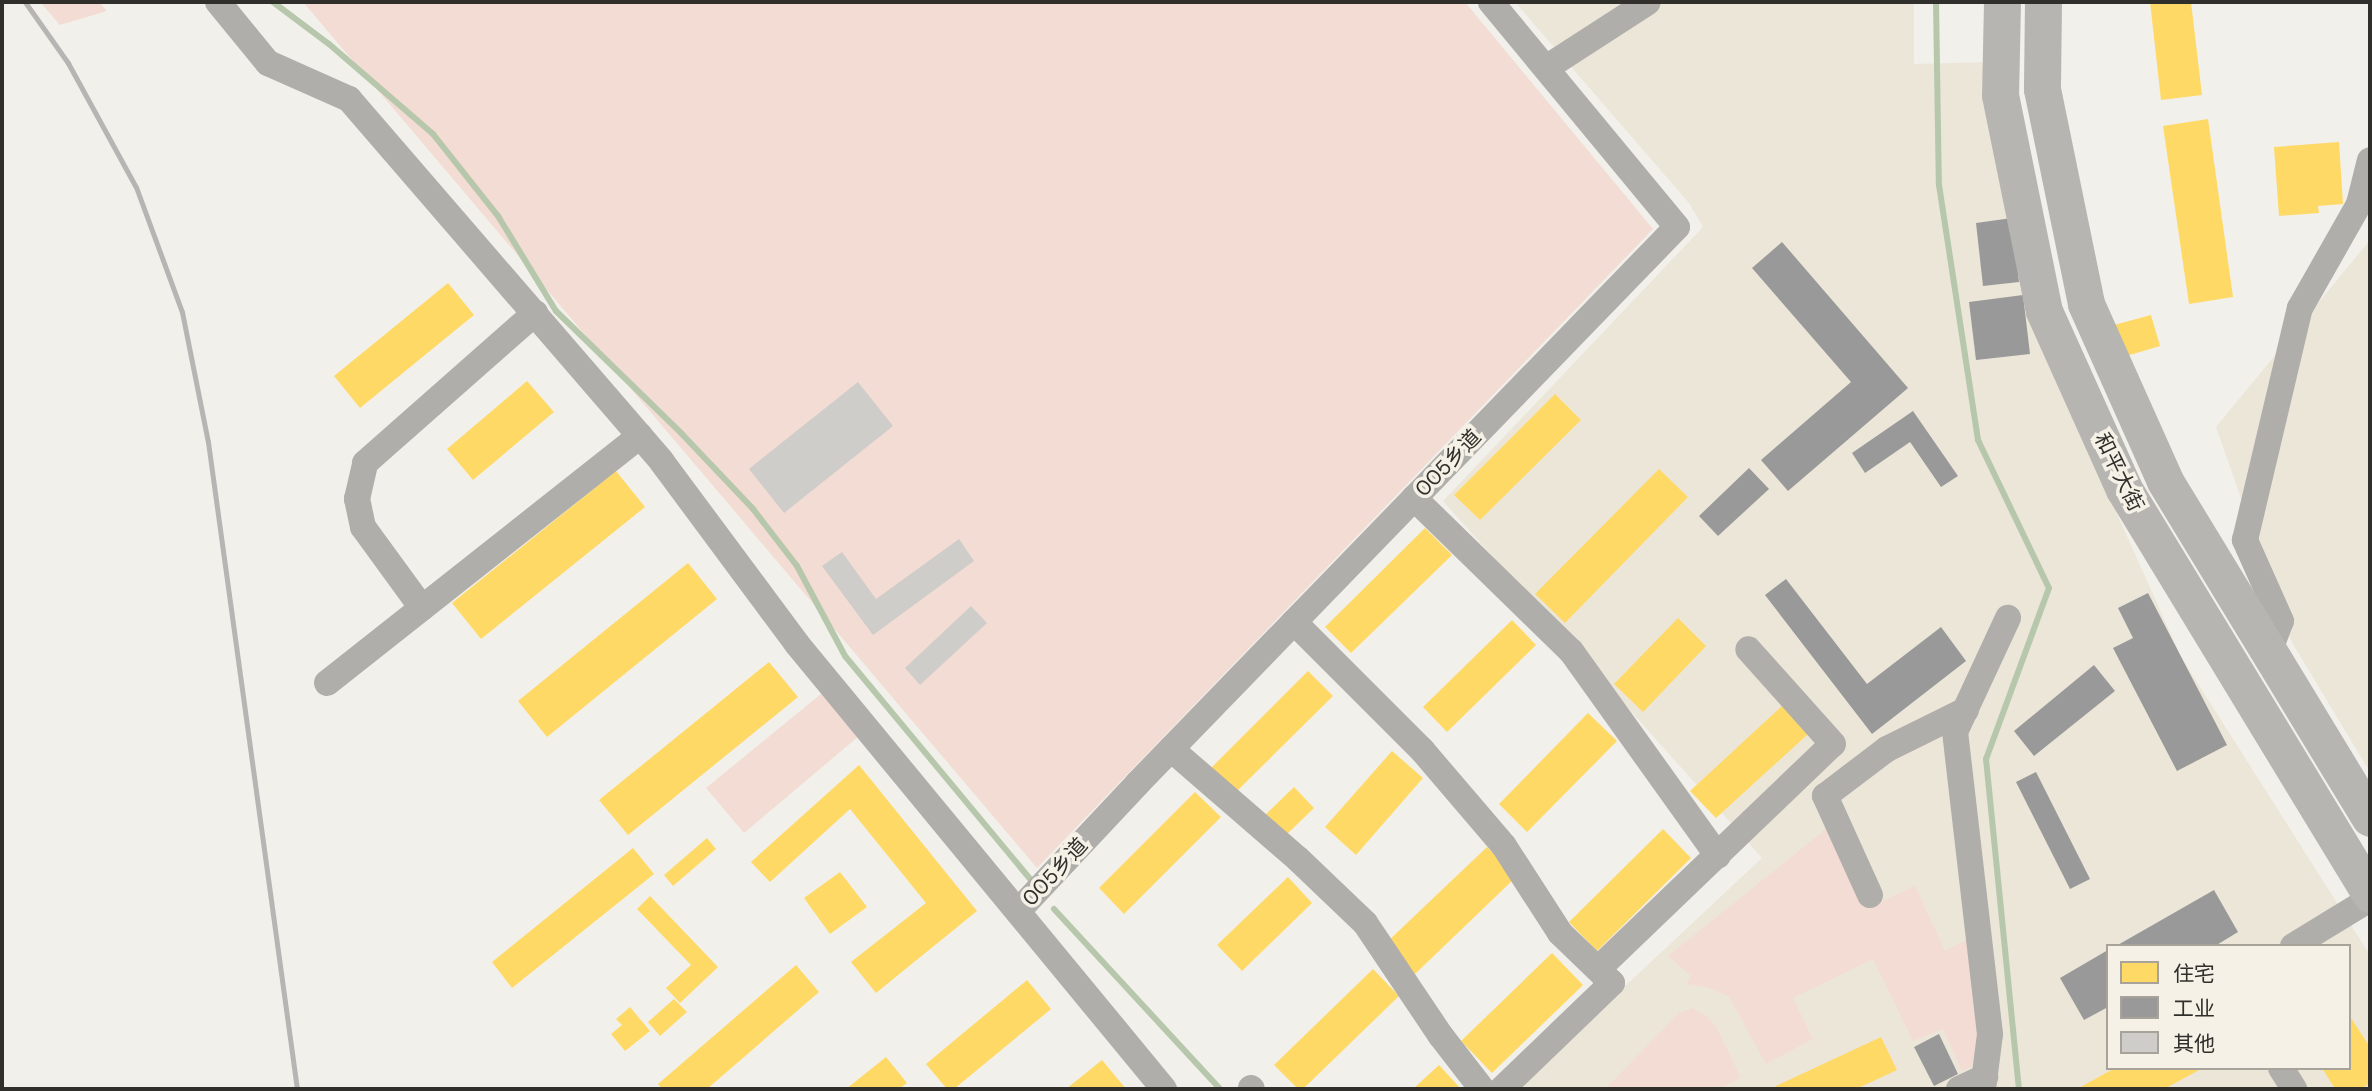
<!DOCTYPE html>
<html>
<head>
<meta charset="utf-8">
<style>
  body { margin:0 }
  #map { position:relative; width:2372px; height:1091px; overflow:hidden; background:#f2f0ea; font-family:"DM Sans","Noto Sans SC",sans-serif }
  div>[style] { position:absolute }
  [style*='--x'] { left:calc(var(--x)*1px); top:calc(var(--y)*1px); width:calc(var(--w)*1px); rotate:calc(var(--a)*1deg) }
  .built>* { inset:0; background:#ece6d9 }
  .green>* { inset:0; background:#f3dcd3 }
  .homes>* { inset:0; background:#ffd966 }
  .industry>* { inset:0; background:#999 }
  .stream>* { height:6px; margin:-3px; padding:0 3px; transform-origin:3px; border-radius:3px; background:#b6c7ac }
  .building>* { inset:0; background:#cecdc9 }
  .minor>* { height:26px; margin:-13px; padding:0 13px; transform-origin:13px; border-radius:13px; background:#afaeab }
  .highway>* { height:37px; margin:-18.5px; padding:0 18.5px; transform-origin:18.5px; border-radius:18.5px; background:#b6b5b1 }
  .rail>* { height:5px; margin:-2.5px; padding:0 2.5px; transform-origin:2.5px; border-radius:2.5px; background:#b6b5b3 }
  span { translate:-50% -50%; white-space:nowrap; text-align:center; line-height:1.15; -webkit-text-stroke:7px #f6f1e6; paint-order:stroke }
  .street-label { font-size:21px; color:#312f2b }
  .frame { position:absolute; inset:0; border:4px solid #312f2b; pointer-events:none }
  .legend { position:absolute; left:2106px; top:944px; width:245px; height:126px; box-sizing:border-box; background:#f6f1e6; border:2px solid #a7a39b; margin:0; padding:9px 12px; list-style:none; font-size:21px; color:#312f2b }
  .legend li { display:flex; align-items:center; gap:14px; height:35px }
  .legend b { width:35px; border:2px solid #a7a39b }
</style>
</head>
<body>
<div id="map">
  <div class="built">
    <i style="clip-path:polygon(evenodd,1515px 2px,1914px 2px,1914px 64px,1986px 62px,2060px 386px,2181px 657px,2370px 955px,2370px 1089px,1515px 1089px,1762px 858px,1443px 501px,1703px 227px,1689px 203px,1515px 2px,2108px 946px,2349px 946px,2349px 1068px,2108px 1068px,2108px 946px)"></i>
    <i style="clip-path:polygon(2370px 240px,2370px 772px,2291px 641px,2216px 427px)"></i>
  </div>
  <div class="green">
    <i style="clip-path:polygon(40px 2px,99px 2px,107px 11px,60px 25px)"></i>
    <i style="clip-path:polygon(303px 2px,1465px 2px,1653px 229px,1037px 868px)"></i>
    <i style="clip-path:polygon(822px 693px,859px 736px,744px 833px,706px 788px)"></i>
    <i style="clip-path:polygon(1831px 825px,1868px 908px,1915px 886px,1945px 951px,1971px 937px,1982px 1035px,1971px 1067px,1962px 1071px,1943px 1029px,1913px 1041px,1873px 959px,1793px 998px,1813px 1039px,1766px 1064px,1729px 997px,1710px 988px,1687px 984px,1691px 976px,1668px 956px)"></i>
    <i style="clip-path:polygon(1692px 1008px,1707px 1016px,1716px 1026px,1741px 1078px,1719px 1089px,1605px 1089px,1679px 1013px)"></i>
  </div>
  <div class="homes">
    <i style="clip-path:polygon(2150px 2px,2191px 2px,2202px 95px,2161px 100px)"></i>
    <i style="clip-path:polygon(2208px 119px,2233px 297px,2189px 304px,2163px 126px)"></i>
    <i style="clip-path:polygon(2339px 142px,2343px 204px,2318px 206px,2319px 213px,2279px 216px,2274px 147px)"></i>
    <i style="clip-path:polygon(448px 283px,474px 315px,360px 408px,334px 376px)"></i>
    <i style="clip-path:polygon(2151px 315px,2160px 346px,2123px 357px,2114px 325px)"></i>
    <i style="clip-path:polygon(527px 381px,554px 412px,473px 480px,447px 449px)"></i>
    <i style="clip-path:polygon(1555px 394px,1581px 420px,1480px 520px,1454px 495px)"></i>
    <i style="clip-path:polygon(1659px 469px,1688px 497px,1565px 623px,1535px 594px)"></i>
    <i style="clip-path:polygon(616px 471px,645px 507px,481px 639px,452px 603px)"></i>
    <i style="clip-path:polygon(1425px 528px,1452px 555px,1351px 653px,1325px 627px)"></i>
    <i style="clip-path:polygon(688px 563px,717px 599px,547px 737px,518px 701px)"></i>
    <i style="clip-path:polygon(1678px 618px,1706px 646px,1643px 712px,1614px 684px)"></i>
    <i style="clip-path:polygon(1512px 620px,1536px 645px,1447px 732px,1423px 707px)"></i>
    <i style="clip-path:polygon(769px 662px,798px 697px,628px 835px,599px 800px)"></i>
    <i style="clip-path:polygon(1308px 671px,1333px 696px,1233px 795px,1209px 770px)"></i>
    <i style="clip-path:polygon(1782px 706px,1808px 734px,1716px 818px,1690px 791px)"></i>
    <i style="clip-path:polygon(1588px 713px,1617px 741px,1527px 832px,1499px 804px)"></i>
    <i style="clip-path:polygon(1392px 751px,1423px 778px,1356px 855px,1325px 827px)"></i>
    <i style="clip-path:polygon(859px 765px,977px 911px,876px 993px,851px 962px,926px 903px,850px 809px,770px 882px,751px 862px)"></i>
    <i style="clip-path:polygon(1294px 787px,1314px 808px,1282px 839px,1262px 818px)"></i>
    <i style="clip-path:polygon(1195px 792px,1221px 817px,1124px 914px,1099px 888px)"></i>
    <i style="clip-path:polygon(1663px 829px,1691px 858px,1597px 951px,1569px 922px)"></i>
    <i style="clip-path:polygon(707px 838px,716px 849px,673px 886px,664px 875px)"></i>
    <i style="clip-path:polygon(1487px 847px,1516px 877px,1415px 974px,1386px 943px)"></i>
    <i style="clip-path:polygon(633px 848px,654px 874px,512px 988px,492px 962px)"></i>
    <i style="clip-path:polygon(840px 872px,867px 907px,830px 934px,804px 898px)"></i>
    <i style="clip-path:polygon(1288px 877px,1312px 903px,1242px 971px,1217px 945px)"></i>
    <i style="clip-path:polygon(650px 896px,718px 967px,680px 1003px,666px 988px,691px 965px,637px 909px)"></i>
    <i style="clip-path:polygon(1552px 953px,1583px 985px,1492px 1073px,1461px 1041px)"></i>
    <i style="clip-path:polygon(796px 965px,819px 992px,707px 1089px,662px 1089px,658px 1084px)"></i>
    <i style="clip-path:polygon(1373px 969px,1399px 996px,1303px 1089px,1298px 1089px,1274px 1065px)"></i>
    <i style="clip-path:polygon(1027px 980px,1051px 1009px,954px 1089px,947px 1089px,926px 1064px)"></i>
    <i style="clip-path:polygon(674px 999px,687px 1012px,660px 1036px,648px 1022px)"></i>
    <i style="clip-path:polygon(630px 1007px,650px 1031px,625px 1051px,611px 1034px,622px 1025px,616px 1019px)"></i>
    <i style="clip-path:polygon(2349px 1015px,2370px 1047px,2370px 1083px,2361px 1089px,2335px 1089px,2322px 1068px,2349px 1068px)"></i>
    <i style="clip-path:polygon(1881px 1037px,1897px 1070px,1856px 1089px,1777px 1089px,1776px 1086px)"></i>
    <i style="clip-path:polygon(886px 1057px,907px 1083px,899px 1089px,846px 1089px)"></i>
    <i style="clip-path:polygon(1102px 1060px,1126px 1089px,1066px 1089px)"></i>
    <i style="clip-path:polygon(1439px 1065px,1461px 1089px,1413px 1089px)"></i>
    <i style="clip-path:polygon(2115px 1068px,2203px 1068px,2164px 1089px,2077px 1089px)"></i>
  </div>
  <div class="industry">
    <i style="clip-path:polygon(2012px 218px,2019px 282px,1983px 286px,1976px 223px)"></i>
    <i style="clip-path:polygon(1782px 242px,1908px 388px,1788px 491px,1761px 460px,1851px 382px,1752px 268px)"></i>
    <i style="clip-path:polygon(2023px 295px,2030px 354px,1976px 360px,1969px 302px)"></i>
    <i style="clip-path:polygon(1913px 411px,1958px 476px,1941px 487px,1910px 442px,1865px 473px,1852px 453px)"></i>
    <i style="clip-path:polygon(1749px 468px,1769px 489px,1718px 536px,1699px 516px)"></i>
    <i style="clip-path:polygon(1786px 579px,1867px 684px,1941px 627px,1966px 661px,1872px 734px,1765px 595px)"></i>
    <i style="clip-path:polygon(2148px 593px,2227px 745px,2177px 771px,2113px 648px,2133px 638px,2118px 608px)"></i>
    <i style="clip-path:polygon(2094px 665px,2115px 691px,2034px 756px,2014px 731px)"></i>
    <i style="clip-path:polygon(2036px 772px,2090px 879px,2070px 889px,2016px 782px)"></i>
    <i style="clip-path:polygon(2214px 890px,2238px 932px,2215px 946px,2116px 946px)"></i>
    <i style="clip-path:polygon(2108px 950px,2108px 1007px,2084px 1020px,2060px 978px)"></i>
    <i style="clip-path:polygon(1939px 1034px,1958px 1074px,1934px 1086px,1914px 1047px)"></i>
  </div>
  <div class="stream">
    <i style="--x:273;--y:2;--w:70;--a:36.9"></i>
    <i style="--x:329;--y:44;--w:138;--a:40.9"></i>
    <i style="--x:433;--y:134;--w:105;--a:51.6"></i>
    <i style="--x:498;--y:216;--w:111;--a:58.6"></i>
    <i style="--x:556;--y:311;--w:175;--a:44.3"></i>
    <i style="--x:681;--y:433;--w:105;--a:46.5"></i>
    <i style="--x:753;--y:509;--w:72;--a:52.3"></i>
    <i style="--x:797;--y:566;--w:102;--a:61.9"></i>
    <i style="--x:845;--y:656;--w:296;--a:50.3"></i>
    <i style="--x:1936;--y:2;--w:183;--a:89.1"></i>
    <i style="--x:1939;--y:185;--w:258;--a:81.3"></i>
    <i style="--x:1978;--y:440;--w:164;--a:64.4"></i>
    <i style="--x:2049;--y:588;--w:182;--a:110.2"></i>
    <i style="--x:1986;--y:759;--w:332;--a:84.3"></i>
    <i style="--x:1054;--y:909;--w:245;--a:47.3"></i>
  </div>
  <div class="building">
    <i style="clip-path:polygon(858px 382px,893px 426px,784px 513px,749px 469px)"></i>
    <i style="clip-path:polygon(959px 539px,974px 561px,873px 635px,822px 566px,842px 552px,876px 599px)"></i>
    <i style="clip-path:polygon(971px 606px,987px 623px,920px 685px,905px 668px)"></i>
  </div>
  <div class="minor">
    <i style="--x:218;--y:2;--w:79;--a:50.7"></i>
    <i style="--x:268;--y:63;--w:89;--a:24"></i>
    <i style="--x:349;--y:99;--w:479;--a:49.2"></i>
    <i style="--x:662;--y:462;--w:227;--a:53.4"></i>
    <i style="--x:797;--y:644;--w:577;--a:50.49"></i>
    <i style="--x:1546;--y:68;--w:121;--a:-32.9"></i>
    <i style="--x:1414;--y:498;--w:219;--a:44.3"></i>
    <i style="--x:1571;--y:651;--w:252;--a:54.4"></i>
    <i style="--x:422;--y:608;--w:100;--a:-126.1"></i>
    <i style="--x:363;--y:527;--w:29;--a:-102"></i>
    <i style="--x:357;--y:499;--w:37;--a:-77"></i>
    <i style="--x:365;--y:463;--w:227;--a:-41.4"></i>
    <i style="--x:1294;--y:622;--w:181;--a:45"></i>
    <i style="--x:1422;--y:750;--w:126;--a:49.5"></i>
    <i style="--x:1504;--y:846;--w:103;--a:57.2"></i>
    <i style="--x:1560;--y:933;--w:72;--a:43.9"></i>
    <i style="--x:1612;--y:983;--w:153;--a:136.1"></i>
    <i style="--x:2269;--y:652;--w:33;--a:-69"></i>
    <i style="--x:2281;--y:621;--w:89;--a:-114"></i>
    <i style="--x:2245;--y:540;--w:238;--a:-76.7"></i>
    <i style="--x:2300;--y:308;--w:120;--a:-60.4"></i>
    <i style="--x:2359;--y:204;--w:45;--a:-76"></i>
    <i style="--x:327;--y:683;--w:399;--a:-38.3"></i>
    <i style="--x:1171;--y:749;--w:168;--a:40.9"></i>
    <i style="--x:1298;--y:859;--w:93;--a:43.7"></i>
    <i style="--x:1365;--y:923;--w:136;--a:56.1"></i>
    <i style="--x:1441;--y:1036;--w:67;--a:52.3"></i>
    <i style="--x:1870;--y:895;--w:109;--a:-114.4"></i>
    <i style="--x:1825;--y:796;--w:78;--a:-37.2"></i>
    <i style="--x:1887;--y:749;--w:88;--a:-26.3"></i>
    <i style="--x:1018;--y:911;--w:175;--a:-46.8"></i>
    <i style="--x:1138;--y:783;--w:774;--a:-45.89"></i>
    <i style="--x:1677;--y:227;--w:292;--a:-129.6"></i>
    <i style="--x:2293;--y:946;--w:90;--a:-31.4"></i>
    <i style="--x:1598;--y:969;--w:325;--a:-43.8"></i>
    <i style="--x:1833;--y:744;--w:127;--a:-131.8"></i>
    <i style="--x:2281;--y:1068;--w:25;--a:58"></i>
    <i style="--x:1251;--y:1088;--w:1;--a:45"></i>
    <i style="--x:1959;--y:1089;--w:29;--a:-25"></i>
    <i style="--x:1983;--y:1089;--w:55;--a:-82.7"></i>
    <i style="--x:1990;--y:1034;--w:304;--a:-96.6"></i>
    <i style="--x:1955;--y:732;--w:126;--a:-65.1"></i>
  </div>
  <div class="highway">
    <i style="--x:2002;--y:2;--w:93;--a:91.2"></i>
    <i style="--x:2000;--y:95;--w:220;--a:78.5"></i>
    <i style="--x:2044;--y:311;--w:195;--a:65.8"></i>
    <i style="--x:2124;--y:489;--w:474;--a:58.7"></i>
    <i style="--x:2043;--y:2;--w:87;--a:90.7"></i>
    <i style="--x:2042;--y:89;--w:219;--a:78.4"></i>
    <i style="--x:2086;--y:304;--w:194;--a:65.9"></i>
    <i style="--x:2165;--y:481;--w:394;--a:58.7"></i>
  </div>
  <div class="rail">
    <i style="--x:25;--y:2;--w:75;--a:54.8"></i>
    <i style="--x:68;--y:63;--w:141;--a:61.3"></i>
    <i style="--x:136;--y:187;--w:133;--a:69.8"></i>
    <i style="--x:182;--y:312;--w:133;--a:78.7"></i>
    <i style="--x:208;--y:442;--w:653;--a:82.17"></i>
  </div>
  <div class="street-label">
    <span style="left:1448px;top:463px;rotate:-46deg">005乡道</span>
    <span style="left:2119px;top:472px;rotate:64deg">和平大街</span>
    <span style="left:1055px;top:872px;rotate:-47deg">005乡道</span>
  </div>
  <div class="frame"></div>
  <ul class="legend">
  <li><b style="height:19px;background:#ffd966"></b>住宅</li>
  <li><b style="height:19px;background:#999"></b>工业</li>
  <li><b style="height:19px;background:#cecdc9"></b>其他</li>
  </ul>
</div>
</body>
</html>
